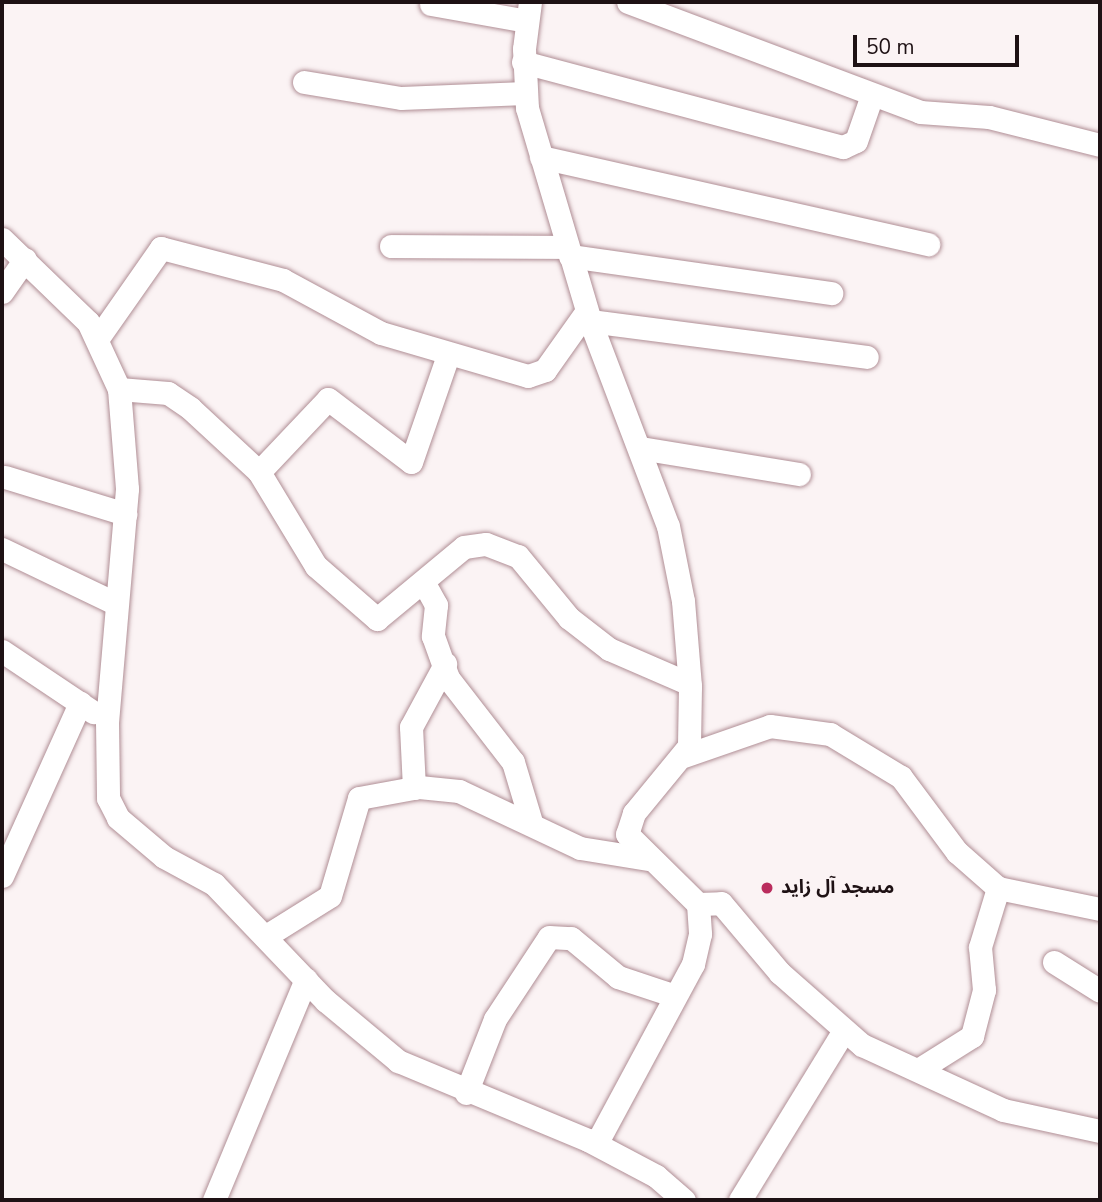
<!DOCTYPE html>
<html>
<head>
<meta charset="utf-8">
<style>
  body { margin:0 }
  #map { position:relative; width:1102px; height:1202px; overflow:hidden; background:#fbf3f4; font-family:"Nunito Sans","Noto Sans Arabic",sans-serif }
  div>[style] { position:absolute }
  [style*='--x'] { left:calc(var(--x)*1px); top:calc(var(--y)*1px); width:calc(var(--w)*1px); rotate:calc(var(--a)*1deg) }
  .roads { filter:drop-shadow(0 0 2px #b08e95) drop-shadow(0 0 2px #b08e95) }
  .minor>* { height:23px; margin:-11.5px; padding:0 11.5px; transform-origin:11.5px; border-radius:11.5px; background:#fff }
  .dots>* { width:19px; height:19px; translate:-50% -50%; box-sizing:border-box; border:4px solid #fbf3f4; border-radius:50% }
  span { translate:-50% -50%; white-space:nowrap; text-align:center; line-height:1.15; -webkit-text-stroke:6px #fbf3f4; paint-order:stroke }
  .poi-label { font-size:19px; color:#1e1114; font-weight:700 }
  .left { translate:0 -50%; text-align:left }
  .frame { position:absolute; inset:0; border:4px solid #1e1114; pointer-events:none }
  .scale { position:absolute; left:853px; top:35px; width:166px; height:32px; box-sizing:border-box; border:4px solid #1e1114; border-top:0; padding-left:9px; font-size:21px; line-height:24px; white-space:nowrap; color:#1e1114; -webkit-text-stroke:5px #fbf3f4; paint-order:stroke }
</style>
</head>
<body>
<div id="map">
  <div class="roads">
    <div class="minor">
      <i style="--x:530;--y:2;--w:47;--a:97.3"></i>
      <i style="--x:524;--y:49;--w:59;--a:87.1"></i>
      <i style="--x:527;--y:108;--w:222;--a:73.5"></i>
      <i style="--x:590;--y:321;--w:219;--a:69.2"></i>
      <i style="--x:668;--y:526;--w:76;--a:78.7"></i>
      <i style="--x:683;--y:601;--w:86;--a:85.3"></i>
      <i style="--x:690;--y:687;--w:59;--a:91"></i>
      <i style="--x:689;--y:746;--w:87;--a:129.4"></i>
      <i style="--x:634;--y:813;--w:22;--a:108"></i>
      <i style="--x:627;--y:834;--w:100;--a:44.6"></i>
      <i style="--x:698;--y:904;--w:30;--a:86"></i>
      <i style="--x:700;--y:934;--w:31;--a:103"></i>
      <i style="--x:693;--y:964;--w:204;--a:118.3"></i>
      <i style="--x:628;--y:2;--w:312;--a:20.6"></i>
      <i style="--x:920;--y:112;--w:69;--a:4.1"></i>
      <i style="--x:989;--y:117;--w:114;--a:14.2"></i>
      <i style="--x:431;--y:4;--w:97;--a:10"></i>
      <i style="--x:523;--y:62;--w:331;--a:14.9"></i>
      <i style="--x:843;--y:147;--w:14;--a:-25"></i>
      <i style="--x:856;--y:141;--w:49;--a:-70.8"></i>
      <i style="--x:304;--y:82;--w:98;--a:9.4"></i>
      <i style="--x:401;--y:98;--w:124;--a:-2.3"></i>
      <i style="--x:541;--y:157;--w:397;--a:12.7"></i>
      <i style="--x:2;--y:239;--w:120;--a:44"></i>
      <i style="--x:88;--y:322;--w:74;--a:65.2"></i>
      <i style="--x:119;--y:389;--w:100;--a:85.4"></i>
      <i style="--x:127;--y:489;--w:234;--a:94.9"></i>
      <i style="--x:107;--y:722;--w:76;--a:89.2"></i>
      <i style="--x:108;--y:798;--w:22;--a:63"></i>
      <i style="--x:118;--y:818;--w:60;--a:40.3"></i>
      <i style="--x:164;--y:857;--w:57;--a:28.4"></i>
      <i style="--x:214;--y:884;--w:162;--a:46.3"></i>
      <i style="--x:326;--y:1001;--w:94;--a:39.8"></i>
      <i style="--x:398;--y:1061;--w:206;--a:22.6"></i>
      <i style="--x:588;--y:1140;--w:77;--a:27.9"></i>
      <i style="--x:656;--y:1176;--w:37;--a:41"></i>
      <i style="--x:391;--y:246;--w:176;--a:0.3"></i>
      <i style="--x:570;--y:256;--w:264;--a:8.1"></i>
      <i style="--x:2;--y:292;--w:40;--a:-55.1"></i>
      <i style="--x:590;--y:321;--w:279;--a:7.4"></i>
      <i style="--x:98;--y:338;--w:110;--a:-55"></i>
      <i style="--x:161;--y:248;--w:126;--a:14.7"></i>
      <i style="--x:283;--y:280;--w:111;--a:28.4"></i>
      <i style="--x:381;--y:333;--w:153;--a:16.3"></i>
      <i style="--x:528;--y:376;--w:18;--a:-19"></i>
      <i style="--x:545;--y:370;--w:71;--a:-54.7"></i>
      <i style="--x:119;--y:389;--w:49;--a:4.7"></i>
      <i style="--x:168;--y:393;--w:27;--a:34"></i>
      <i style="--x:190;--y:408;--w:94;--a:42.8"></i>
      <i style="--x:259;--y:472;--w:110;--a:58.8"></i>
      <i style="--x:316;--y:566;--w:81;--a:41"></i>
      <i style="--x:377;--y:619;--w:113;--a:-39.6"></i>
      <i style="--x:464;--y:547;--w:22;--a:-8"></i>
      <i style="--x:486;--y:544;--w:34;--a:21"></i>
      <i style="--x:518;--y:556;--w:80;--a:50.6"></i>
      <i style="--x:569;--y:618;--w:51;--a:37.8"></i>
      <i style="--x:609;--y:649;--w:88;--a:23.4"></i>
      <i style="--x:640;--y:448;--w:161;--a:9.3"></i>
      <i style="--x:259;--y:472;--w:100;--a:-46.6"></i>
      <i style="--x:328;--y:399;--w:104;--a:37.2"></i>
      <i style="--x:411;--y:462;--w:113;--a:-70.9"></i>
      <i style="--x:5;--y:477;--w:126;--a:17.1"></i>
      <i style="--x:2;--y:549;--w:127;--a:25.6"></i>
      <i style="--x:425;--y:585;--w:23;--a:61"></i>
      <i style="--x:436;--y:605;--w:31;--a:96"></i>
      <i style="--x:433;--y:636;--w:45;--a:70.3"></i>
      <i style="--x:448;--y:678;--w:106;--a:52.3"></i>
      <i style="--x:513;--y:762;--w:63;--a:73.3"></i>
      <i style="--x:2;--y:651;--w:110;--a:33.8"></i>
      <i style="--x:684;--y:756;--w:91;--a:-19.2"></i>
      <i style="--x:770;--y:726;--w:61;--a:7.6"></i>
      <i style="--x:830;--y:734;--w:83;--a:31.2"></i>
      <i style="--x:901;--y:777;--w:94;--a:53.3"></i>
      <i style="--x:957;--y:852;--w:55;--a:41.3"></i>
      <i style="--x:998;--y:888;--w:104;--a:11.6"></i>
      <i style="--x:414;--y:788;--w:61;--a:-92.8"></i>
      <i style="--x:411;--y:727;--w:72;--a:-61.6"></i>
      <i style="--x:2;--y:876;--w:190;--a:-65.7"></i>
      <i style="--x:698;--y:904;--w:23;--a:-2"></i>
      <i style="--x:721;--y:903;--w:92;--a:49.9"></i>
      <i style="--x:780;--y:973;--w:109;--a:41.3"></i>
      <i style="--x:862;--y:1045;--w:155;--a:24.7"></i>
      <i style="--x:1003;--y:1110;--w:99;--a:12.2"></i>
      <i style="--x:266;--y:936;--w:75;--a:-32"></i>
      <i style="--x:330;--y:896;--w:102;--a:-73.5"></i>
      <i style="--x:359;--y:798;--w:61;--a:-10.4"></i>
      <i style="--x:419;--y:787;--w:40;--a:5.7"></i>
      <i style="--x:459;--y:791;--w:134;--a:25.2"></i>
      <i style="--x:580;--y:848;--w:70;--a:9.1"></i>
      <i style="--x:1054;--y:962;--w:54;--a:32.2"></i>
      <i style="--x:918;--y:1070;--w:64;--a:-32.2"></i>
      <i style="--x:972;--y:1036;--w:48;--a:-75.4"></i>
      <i style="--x:984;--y:990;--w:43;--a:-95.3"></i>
      <i style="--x:980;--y:947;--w:62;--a:-73"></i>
      <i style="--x:466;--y:1093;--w:79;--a:-68.6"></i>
      <i style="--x:495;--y:1019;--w:98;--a:-56.6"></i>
      <i style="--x:549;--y:937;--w:22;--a:3"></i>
      <i style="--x:571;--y:938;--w:61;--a:39.7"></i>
      <i style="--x:618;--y:977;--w:60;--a:18.4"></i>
      <i style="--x:214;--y:1200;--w:239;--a:-67.4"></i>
      <i style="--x:740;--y:1200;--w:197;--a:-58.5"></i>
    </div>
  </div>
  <div class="dots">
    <i style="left:767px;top:888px;background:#ba2c5d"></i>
  </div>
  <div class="poi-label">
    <span class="left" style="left:781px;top:888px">مسجد آل زايد</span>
  </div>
  <div class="frame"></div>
  <div class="scale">50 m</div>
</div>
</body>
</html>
